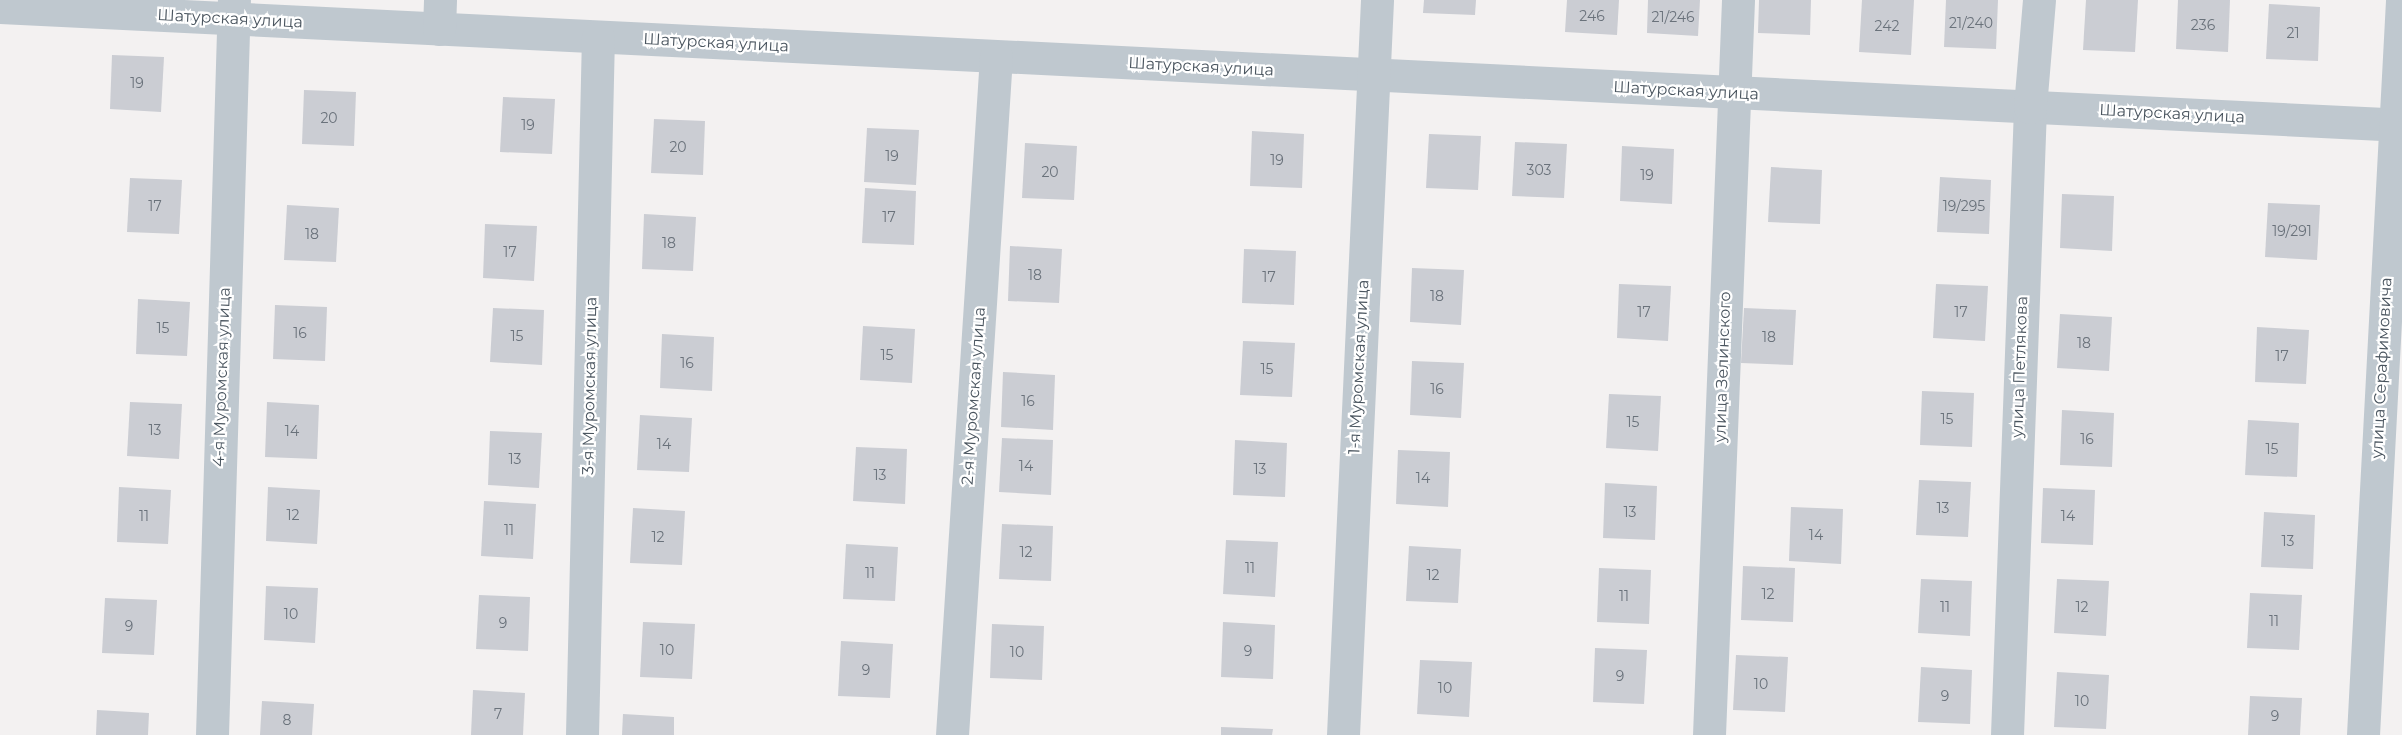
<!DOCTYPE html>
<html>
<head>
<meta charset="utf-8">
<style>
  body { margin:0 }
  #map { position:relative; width:2402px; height:735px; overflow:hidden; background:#f3f1f1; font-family:Montserrat,sans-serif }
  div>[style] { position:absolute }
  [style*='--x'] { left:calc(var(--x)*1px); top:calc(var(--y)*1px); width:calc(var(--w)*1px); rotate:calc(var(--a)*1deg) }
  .building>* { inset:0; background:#cbcdd3 }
  .minor>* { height:33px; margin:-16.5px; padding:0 16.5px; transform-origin:16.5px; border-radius:16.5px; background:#bfc8cf }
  span { translate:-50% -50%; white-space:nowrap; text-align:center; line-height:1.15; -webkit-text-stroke:4.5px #fff; paint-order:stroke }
  .number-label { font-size:14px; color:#6a727b }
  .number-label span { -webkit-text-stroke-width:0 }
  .street-label { font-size:16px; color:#49545e }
</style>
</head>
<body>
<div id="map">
  <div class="building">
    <i style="clip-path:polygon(1424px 0,1476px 0,1475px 15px,1423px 13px)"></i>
    <i style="clip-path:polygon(1567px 0,1619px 0,1617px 35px,1565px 32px)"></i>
    <i style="clip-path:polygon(1648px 0,1700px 0,1698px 36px,1647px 33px)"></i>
    <i style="clip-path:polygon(1759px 0,1811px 0,1810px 35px,1758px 33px)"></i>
    <i style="clip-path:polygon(1862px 0,1914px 0,1911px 55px,1859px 52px)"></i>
    <i style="clip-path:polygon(1946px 0,1998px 0,1996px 49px,1944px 47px)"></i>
    <i style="clip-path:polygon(2086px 0,2138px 0,2135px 52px,2083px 50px)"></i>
    <i style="clip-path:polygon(2178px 0,2230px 0,2228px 52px,2176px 49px)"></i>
    <i style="clip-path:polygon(2269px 4px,2320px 7px,2318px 61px,2266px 59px)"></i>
    <i style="clip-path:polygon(112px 55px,164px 57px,161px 112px,110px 109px)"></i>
    <i style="clip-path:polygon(304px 90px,356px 92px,354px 146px,302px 144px)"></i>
    <i style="clip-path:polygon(503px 97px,555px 99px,552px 154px,500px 152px)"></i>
    <i style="clip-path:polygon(654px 119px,705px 121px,703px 175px,651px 173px)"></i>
    <i style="clip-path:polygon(867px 128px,919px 130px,916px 185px,864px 182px)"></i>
    <i style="clip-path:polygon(1252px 131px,1304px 134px,1302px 188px,1250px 186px)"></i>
    <i style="clip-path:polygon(1429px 134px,1481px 136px,1478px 190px,1426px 188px)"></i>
    <i style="clip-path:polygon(1515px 142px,1567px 144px,1564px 198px,1512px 196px)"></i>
    <i style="clip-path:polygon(1025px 143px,1077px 146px,1074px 200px,1022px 198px)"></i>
    <i style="clip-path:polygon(1622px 146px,1674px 149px,1672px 204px,1620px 201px)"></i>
    <i style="clip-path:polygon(1771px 167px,1822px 170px,1820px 224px,1768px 222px)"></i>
    <i style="clip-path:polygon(1940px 177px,1991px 180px,1989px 234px,1937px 232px)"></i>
    <i style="clip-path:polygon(130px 178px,182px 180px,179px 234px,127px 232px)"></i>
    <i style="clip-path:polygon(865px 188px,916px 191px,914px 245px,862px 243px)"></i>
    <i style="clip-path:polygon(2062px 194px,2114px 196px,2112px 251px,2060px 248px)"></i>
    <i style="clip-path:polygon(2268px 203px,2320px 205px,2317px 260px,2265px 257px)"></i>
    <i style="clip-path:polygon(287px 205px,339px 208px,336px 262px,284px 260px)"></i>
    <i style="clip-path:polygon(644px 214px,696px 217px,693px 271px,642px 269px)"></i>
    <i style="clip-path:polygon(485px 224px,537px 226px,534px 281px,483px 278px)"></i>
    <i style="clip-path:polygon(1010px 246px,1062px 249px,1059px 303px,1008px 301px)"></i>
    <i style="clip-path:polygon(1244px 249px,1296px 251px,1294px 305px,1242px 303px)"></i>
    <i style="clip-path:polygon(1412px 268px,1464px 270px,1461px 325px,1410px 322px)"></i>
    <i style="clip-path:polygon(1619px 284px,1671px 286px,1668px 341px,1617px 338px)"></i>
    <i style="clip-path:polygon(1936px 284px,1988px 286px,1985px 341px,1933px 338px)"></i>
    <i style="clip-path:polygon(138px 299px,190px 302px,187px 356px,136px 354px)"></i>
    <i style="clip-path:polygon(275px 305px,327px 307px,325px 361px,273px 359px)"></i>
    <i style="clip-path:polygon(493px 308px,544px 310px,542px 365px,490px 362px)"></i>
    <i style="clip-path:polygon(1744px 308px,1796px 310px,1793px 365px,1741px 363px)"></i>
    <i style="clip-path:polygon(2060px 314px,2112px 317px,2109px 371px,2057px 368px)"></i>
    <i style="clip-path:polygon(863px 326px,915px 329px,912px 383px,860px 380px)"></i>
    <i style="clip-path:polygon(2257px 327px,2309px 330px,2306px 384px,2255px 382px)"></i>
    <i style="clip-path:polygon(662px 334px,714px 337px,712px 391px,660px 388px)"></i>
    <i style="clip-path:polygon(1243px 341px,1295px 343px,1292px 397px,1240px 395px)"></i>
    <i style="clip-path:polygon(1412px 361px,1464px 363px,1461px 418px,1410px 415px)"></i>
    <i style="clip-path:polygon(1003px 372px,1055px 375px,1053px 430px,1001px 427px)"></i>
    <i style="clip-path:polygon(1922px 391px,1974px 393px,1972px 447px,1920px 445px)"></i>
    <i style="clip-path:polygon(1609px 394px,1661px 396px,1658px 451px,1606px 448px)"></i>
    <i style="clip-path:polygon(130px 402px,182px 404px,179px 459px,127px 456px)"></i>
    <i style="clip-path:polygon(267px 402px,319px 405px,317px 459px,265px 457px)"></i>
    <i style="clip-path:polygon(2062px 410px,2114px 413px,2112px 467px,2060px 465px)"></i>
    <i style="clip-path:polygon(640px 415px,692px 418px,689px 472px,637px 470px)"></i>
    <i style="clip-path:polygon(2248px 420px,2299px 423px,2297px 477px,2245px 475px)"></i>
    <i style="clip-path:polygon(490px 431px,542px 433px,539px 488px,488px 485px)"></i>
    <i style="clip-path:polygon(1002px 438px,1053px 440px,1051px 495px,999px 492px)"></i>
    <i style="clip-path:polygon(1235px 440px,1287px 443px,1285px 497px,1233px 495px)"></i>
    <i style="clip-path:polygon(856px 447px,907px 449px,905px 504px,853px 501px)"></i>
    <i style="clip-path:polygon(1398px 450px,1450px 452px,1448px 507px,1396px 504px)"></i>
    <i style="clip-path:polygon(1919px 480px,1971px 482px,1968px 537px,1916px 535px)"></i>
    <i style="clip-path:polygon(1605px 483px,1657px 486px,1655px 540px,1603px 538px)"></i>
    <i style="clip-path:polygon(119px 487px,171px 490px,168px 544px,117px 542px)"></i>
    <i style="clip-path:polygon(268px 487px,320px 490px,317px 544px,266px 541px)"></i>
    <i style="clip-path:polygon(2043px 488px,2095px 490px,2093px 545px,2041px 543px)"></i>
    <i style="clip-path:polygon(484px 501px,536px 504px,533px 559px,481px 556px)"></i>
    <i style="clip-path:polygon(1791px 507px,1843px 509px,1841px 564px,1789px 561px)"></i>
    <i style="clip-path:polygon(633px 508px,685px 511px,682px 565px,630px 563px)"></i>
    <i style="clip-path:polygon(2264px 512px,2315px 515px,2313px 569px,2261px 567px)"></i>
    <i style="clip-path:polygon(1002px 524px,1053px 526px,1051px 581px,999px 579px)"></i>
    <i style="clip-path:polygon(1226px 540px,1278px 542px,1275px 597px,1223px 594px)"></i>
    <i style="clip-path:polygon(846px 544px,898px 547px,895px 601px,843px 599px)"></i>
    <i style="clip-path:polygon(1409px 546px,1461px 549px,1458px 603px,1406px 601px)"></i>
    <i style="clip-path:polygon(1743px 566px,1795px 568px,1793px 622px,1741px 620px)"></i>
    <i style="clip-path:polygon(1599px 568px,1651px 570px,1649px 624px,1597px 622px)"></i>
    <i style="clip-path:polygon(1921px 579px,1972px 581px,1970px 636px,1918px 633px)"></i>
    <i style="clip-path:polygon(2057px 579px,2109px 581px,2106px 636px,2054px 633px)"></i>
    <i style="clip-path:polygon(266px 586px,318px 588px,315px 643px,264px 640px)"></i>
    <i style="clip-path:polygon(2250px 593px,2302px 595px,2299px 650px,2247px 648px)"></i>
    <i style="clip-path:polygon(479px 595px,530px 597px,528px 651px,476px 649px)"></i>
    <i style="clip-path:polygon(105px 598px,157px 600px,154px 655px,102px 653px)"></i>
    <i style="clip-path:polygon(643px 622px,695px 624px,692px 679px,640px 677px)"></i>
    <i style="clip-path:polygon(1223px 622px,1275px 625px,1273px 679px,1221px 677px)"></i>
    <i style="clip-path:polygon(992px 624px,1044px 626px,1042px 680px,990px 678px)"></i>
    <i style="clip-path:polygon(841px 641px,893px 644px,890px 698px,838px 696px)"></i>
    <i style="clip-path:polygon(1595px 648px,1647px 650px,1644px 704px,1593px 702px)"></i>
    <i style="clip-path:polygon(1736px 655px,1788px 657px,1785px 712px,1733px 710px)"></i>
    <i style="clip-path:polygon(1420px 660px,1472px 662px,1469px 717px,1417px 714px)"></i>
    <i style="clip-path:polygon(1921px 667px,1972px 670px,1970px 724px,1918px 722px)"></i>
    <i style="clip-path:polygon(2057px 672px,2109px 675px,2106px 729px,2054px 727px)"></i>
    <i style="clip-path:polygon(473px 690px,525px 693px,523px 735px,471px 735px)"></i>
    <i style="clip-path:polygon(2250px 696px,2302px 698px,2300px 735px,2248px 735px)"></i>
    <i style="clip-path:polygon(262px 701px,314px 704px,312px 735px,260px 735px)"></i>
    <i style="clip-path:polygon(97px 710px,149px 713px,148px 735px,96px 735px)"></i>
    <i style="clip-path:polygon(623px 714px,674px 717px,674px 735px,622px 735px)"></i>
    <i style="clip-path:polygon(1221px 727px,1273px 729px,1272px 735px,1221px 735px)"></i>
  </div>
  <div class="minor">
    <i style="--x:0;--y:7;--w:2405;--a:2.81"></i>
    <i style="--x:439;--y:29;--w:29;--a:-88"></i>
    <i style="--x:212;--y:735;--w:735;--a:-88.29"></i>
    <i style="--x:582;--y:735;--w:698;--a:-88.69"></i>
    <i style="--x:952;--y:735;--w:679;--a:-86.29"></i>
    <i style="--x:1343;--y:735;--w:736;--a:-87.35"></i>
    <i style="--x:1709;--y:735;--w:736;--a:-87.74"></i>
    <i style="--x:2007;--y:735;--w:628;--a:-87.9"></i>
    <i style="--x:2030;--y:107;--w:107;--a:-85.2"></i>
    <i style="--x:2363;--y:735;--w:736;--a:-86.96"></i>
  </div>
  <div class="number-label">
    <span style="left:1592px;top:16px">246</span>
    <span style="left:1673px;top:17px">21/246</span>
    <span style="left:1971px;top:23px">21/240</span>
    <span style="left:2203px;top:25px">236</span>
    <span style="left:1887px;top:26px">242</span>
    <span style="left:2293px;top:33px">21</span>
    <span style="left:137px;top:83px">19</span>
    <span style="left:329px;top:118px">20</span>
    <span style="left:528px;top:125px">19</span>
    <span style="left:678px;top:147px">20</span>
    <span style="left:892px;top:156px">19</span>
    <span style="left:1277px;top:160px">19</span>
    <span style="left:1539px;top:170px">303</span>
    <span style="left:1050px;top:172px">20</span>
    <span style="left:1647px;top:175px">19</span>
    <span style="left:155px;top:206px">17</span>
    <span style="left:1964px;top:206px">19/295</span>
    <span style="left:889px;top:217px">17</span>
    <span style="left:2292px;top:231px">19/291</span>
    <span style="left:312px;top:234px">18</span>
    <span style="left:669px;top:243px">18</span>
    <span style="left:510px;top:252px">17</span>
    <span style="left:1035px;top:275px">18</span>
    <span style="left:1269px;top:277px">17</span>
    <span style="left:1437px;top:296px">18</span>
    <span style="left:1644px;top:312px">17</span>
    <span style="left:1961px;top:312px">17</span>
    <span style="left:163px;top:328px">15</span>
    <span style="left:300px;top:333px">16</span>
    <span style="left:517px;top:336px">15</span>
    <span style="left:1769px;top:337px">18</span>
    <span style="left:2084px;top:343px">18</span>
    <span style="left:887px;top:355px">15</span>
    <span style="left:2282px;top:356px">17</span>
    <span style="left:687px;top:363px">16</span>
    <span style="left:1267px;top:369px">15</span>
    <span style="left:1437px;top:389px">16</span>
    <span style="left:1028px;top:401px">16</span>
    <span style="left:1947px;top:419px">15</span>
    <span style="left:1633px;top:422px">15</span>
    <span style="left:155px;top:430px">13</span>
    <span style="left:292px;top:431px">14</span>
    <span style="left:2087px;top:439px">16</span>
    <span style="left:664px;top:444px">14</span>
    <span style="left:2272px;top:449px">15</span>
    <span style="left:515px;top:459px">13</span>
    <span style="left:1026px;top:466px">14</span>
    <span style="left:1260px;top:469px">13</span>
    <span style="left:880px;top:475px">13</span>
    <span style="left:1423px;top:478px">14</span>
    <span style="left:1943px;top:508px">13</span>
    <span style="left:1630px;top:512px">13</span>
    <span style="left:293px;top:515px">12</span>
    <span style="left:144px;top:516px">11</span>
    <span style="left:2068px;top:516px">14</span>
    <span style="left:509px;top:530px">11</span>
    <span style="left:1816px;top:535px">14</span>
    <span style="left:658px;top:537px">12</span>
    <span style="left:2288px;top:541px">13</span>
    <span style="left:1026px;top:552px">12</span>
    <span style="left:1250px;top:568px">11</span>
    <span style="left:870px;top:573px">11</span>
    <span style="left:1433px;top:575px">12</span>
    <span style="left:1768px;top:594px">12</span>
    <span style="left:1624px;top:596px">11</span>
    <span style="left:1945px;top:607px">11</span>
    <span style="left:2082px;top:607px">12</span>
    <span style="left:291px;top:614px">10</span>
    <span style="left:2274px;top:621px">11</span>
    <span style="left:503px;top:623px">9</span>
    <span style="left:129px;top:626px">9</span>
    <span style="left:667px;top:650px">10</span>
    <span style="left:1248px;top:651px">9</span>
    <span style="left:1017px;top:652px">10</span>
    <span style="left:866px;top:670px">9</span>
    <span style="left:1620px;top:676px">9</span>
    <span style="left:1761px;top:684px">10</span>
    <span style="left:1445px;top:688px">10</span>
    <span style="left:1945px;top:696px">9</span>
    <span style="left:2082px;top:701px">10</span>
    <span style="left:498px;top:714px">7</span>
    <span style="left:2275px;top:716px">9</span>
    <span style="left:287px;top:720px">8</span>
  </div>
  <div class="street-label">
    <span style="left:230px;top:19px;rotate:3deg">Шатурская улица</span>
    <span style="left:716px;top:43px;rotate:3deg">Шатурская улица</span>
    <span style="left:1201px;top:67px;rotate:3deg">Шатурская улица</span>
    <span style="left:1686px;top:91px;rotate:3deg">Шатурская улица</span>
    <span style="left:2172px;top:114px;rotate:3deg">Шатурская улица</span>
    <span style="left:1359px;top:367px;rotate:-87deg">1-я Муромская улица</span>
    <span style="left:1723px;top:367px;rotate:-88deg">улица Зелинского</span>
    <span style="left:2020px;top:367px;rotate:-88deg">улица Петлякова</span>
    <span style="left:2382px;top:368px;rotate:-87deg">улица Серафимовича</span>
    <span style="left:222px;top:377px;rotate:-88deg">4-я Муромская улица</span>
    <span style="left:590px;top:386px;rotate:-89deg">3-я Муромская улица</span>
    <span style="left:974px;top:396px;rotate:-86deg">2-я Муромская улица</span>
  </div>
</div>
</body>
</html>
